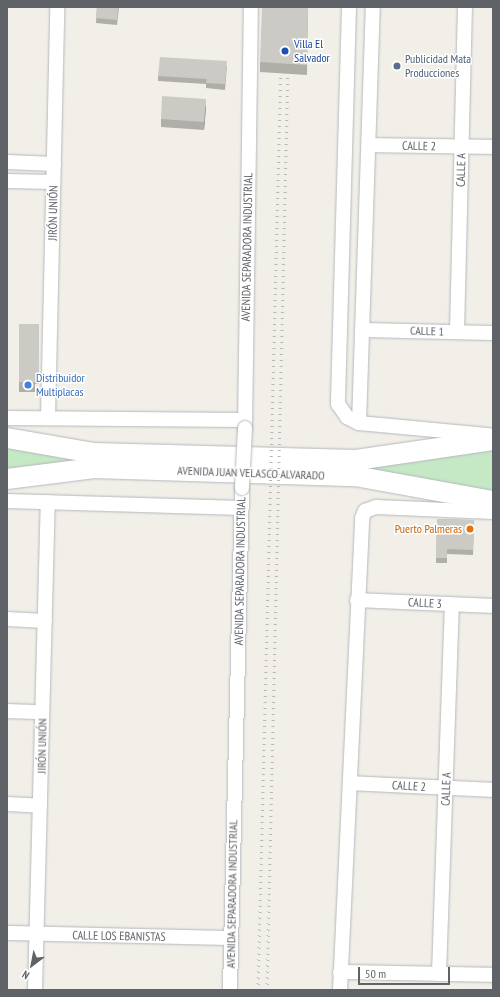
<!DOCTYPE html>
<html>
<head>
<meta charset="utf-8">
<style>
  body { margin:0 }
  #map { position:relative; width:500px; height:997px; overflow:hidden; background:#f1efe8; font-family:"PT Sans Narrow",sans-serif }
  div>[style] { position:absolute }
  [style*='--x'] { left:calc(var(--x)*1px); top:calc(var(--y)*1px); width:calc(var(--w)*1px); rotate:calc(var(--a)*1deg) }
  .green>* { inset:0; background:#c5e8c5 }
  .roads { filter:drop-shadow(0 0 1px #b5b8bc) drop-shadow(0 0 1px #b5b8bc) }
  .street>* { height:14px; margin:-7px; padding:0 7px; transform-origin:7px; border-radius:7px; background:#fff }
  .secondary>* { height:20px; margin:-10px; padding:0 10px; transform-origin:10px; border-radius:10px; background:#fff }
  .rail>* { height:3px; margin-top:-1.5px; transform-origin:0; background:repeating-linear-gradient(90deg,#b6b7b8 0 1px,transparent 0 6px) }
  .bridges { filter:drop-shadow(0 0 1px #b5b8bc) drop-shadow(0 0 1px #b5b8bc) }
  .street-bridge>* { height:14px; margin:-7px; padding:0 7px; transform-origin:7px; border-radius:7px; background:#fff }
  .wall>* { inset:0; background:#afaea9 }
  .shaded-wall>* { inset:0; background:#8f8d8a }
  .building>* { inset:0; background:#cccac5 }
  .dots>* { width:11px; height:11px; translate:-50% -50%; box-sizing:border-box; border:2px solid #fff; border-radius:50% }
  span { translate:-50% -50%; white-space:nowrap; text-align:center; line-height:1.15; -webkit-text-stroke:3px #fff; paint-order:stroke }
  .transit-label { font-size:12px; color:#164399 }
  .left { translate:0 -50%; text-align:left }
  .service-label { font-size:12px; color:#4e5e75 }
  .street-label { font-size:12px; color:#5f6368 }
  .shop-label { font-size:12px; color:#366cbe }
  .food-label { font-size:12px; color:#c56008 }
  .right { translate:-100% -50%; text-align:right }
  .frame { position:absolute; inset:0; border:8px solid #5f6368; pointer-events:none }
  .north { position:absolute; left:12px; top:945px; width:40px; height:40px; -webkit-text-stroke:3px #fff; paint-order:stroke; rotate:212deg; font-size:11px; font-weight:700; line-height:16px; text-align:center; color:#5f6368 }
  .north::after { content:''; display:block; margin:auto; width:14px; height:18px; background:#5f6368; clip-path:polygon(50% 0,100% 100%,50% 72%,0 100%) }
  .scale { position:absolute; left:358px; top:967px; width:92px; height:18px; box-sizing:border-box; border:2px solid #5f6368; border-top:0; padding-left:5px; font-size:12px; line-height:14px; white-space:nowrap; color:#5f6368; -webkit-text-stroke:3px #fff; paint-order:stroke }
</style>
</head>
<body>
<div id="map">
  <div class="green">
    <i style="clip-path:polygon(493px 447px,493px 493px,365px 468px)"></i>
    <i style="clip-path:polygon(7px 448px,106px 462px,7px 470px)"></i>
  </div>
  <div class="roads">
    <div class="street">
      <i style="--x:349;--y:7;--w:397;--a:91.6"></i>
      <i style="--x:338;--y:404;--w:16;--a:55"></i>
      <i style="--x:347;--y:417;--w:13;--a:27"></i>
      <i style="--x:359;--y:423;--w:131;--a:5.3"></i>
      <i style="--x:370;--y:145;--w:123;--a:0.9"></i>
      <i style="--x:7;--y:162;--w:47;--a:2.4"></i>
      <i style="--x:7;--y:181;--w:46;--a:1.2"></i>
      <i style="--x:362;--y:330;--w:131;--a:1.3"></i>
      <i style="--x:457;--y:332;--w:325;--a:-88.6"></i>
      <i style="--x:7;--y:418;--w:238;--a:0.5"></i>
      <i style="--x:48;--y:418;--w:411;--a:-88.7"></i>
      <i style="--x:359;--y:423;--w:416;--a:-88.1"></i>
      <i style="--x:245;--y:428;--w:421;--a:-89.2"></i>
      <i style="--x:7;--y:501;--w:235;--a:1.7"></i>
      <i style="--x:357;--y:600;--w:136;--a:2.5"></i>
      <i style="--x:7;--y:619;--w:38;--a:3"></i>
      <i style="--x:7;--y:711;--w:35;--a:2"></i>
      <i style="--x:350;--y:783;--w:143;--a:2.8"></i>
      <i style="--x:7;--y:804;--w:33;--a:3"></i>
      <i style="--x:7;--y:933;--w:224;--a:1.3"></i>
      <i style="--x:340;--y:972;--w:153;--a:1.1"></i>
      <i style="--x:439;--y:974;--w:369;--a:-88"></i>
      <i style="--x:35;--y:990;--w:488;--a:-88.5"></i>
      <i style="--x:230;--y:990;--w:502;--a:-88.63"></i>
      <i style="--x:340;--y:990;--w:473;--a:-87.3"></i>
      <i style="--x:362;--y:518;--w:8;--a:-67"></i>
      <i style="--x:365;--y:511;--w:12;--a:-20"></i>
      <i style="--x:376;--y:507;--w:117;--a:2.4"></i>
    </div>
    <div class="secondary">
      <i style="--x:7;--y:438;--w:87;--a:9.9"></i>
      <i style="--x:93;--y:453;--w:263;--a:1.5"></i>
      <i style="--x:356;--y:460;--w:138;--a:-8.3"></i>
      <i style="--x:7;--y:479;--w:88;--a:-7.2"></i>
      <i style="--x:94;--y:468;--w:261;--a:1.8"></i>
      <i style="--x:355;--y:476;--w:140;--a:10.3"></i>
    </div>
  </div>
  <div class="rail">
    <i style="--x:258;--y:990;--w:928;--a:-88.58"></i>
    <i style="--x:267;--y:990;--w:928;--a:-88.7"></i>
  </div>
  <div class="bridges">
    <div class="street-bridge">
      <i style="--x:242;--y:488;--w:60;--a:-87.1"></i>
    </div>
  </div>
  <div class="wall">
    <i style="clip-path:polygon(97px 7px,119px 7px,117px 25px,96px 23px)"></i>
    <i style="clip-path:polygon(308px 7px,307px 75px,260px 72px,260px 62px)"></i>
    <i style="clip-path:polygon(227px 66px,225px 90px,206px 88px,206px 84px,158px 81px,158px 76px)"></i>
    <i style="clip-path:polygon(206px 107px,204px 130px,161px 127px,161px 119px)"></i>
    <i style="clip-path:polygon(19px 324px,39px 324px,39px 384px,35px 384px,35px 392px,19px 392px)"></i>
    <i style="clip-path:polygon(437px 519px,474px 520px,473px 555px,447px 554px,447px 563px,436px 563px)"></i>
  </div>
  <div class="shaded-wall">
    <i style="clip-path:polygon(206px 99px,206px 107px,204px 130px,204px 122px)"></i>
  </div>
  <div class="building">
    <i style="clip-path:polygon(97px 7px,118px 7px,117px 20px,96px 18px)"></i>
    <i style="clip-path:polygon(262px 7px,308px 7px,307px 65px,260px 62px)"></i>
    <i style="clip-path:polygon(160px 57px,227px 61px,225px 84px,206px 83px,207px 79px,158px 76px)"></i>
    <i style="clip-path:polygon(162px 96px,206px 99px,204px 122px,161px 119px)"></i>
    <i style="clip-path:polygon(19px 324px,39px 324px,39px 374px,35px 374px,35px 382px,19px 382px)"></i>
    <i style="clip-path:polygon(437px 519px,474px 520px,473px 550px,447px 549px,447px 558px,436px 558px)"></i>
  </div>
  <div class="dots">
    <i style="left:285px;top:51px;background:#1a4fb4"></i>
    <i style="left:397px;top:66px;background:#5c6f8a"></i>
    <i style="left:28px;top:385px;background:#3f7fe0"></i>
    <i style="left:470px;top:529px;background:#e8710a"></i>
  </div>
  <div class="transit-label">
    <span class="left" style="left:294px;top:51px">Villa El<br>Salvador</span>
  </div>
  <div class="service-label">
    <span class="left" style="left:405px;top:66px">Publicidad Mata<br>Producciones</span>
  </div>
  <div class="street-label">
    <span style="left:419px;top:146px;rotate:1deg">CALLE 2</span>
    <span style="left:461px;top:170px;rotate:-89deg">CALLE A</span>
    <span style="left:53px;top:213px;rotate:-89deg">JIRÓN UNIÓN</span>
    <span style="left:247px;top:247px;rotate:-89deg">AVENIDA SEPARADORA INDUSTRIAL</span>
    <span style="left:427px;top:331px;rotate:2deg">CALLE 1</span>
    <span style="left:251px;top:473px;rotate:2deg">AVENIDA JUAN VELASCO ALVARADO</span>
    <span style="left:240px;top:571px;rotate:-89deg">AVENIDA SEPARADORA INDUSTRIAL</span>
    <span style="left:425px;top:603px;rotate:3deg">CALLE 3</span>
    <span style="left:42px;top:746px;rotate:-89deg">JIRÓN UNIÓN</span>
    <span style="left:409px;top:786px;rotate:3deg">CALLE 2</span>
    <span style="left:446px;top:789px;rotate:-88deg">CALLE A</span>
    <span style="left:232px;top:894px;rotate:-89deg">AVENIDA SEPARADORA INDUSTRIAL</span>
    <span style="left:119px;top:936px;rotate:1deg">CALLE LOS EBANISTAS</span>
  </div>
  <div class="shop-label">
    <span class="left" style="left:36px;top:385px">Distribuidor<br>Multiplacas</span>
  </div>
  <div class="food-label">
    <span class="right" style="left:462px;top:529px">Puerto Palmeras</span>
  </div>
  <div class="frame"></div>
  <div class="north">N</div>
  <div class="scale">50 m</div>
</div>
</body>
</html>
